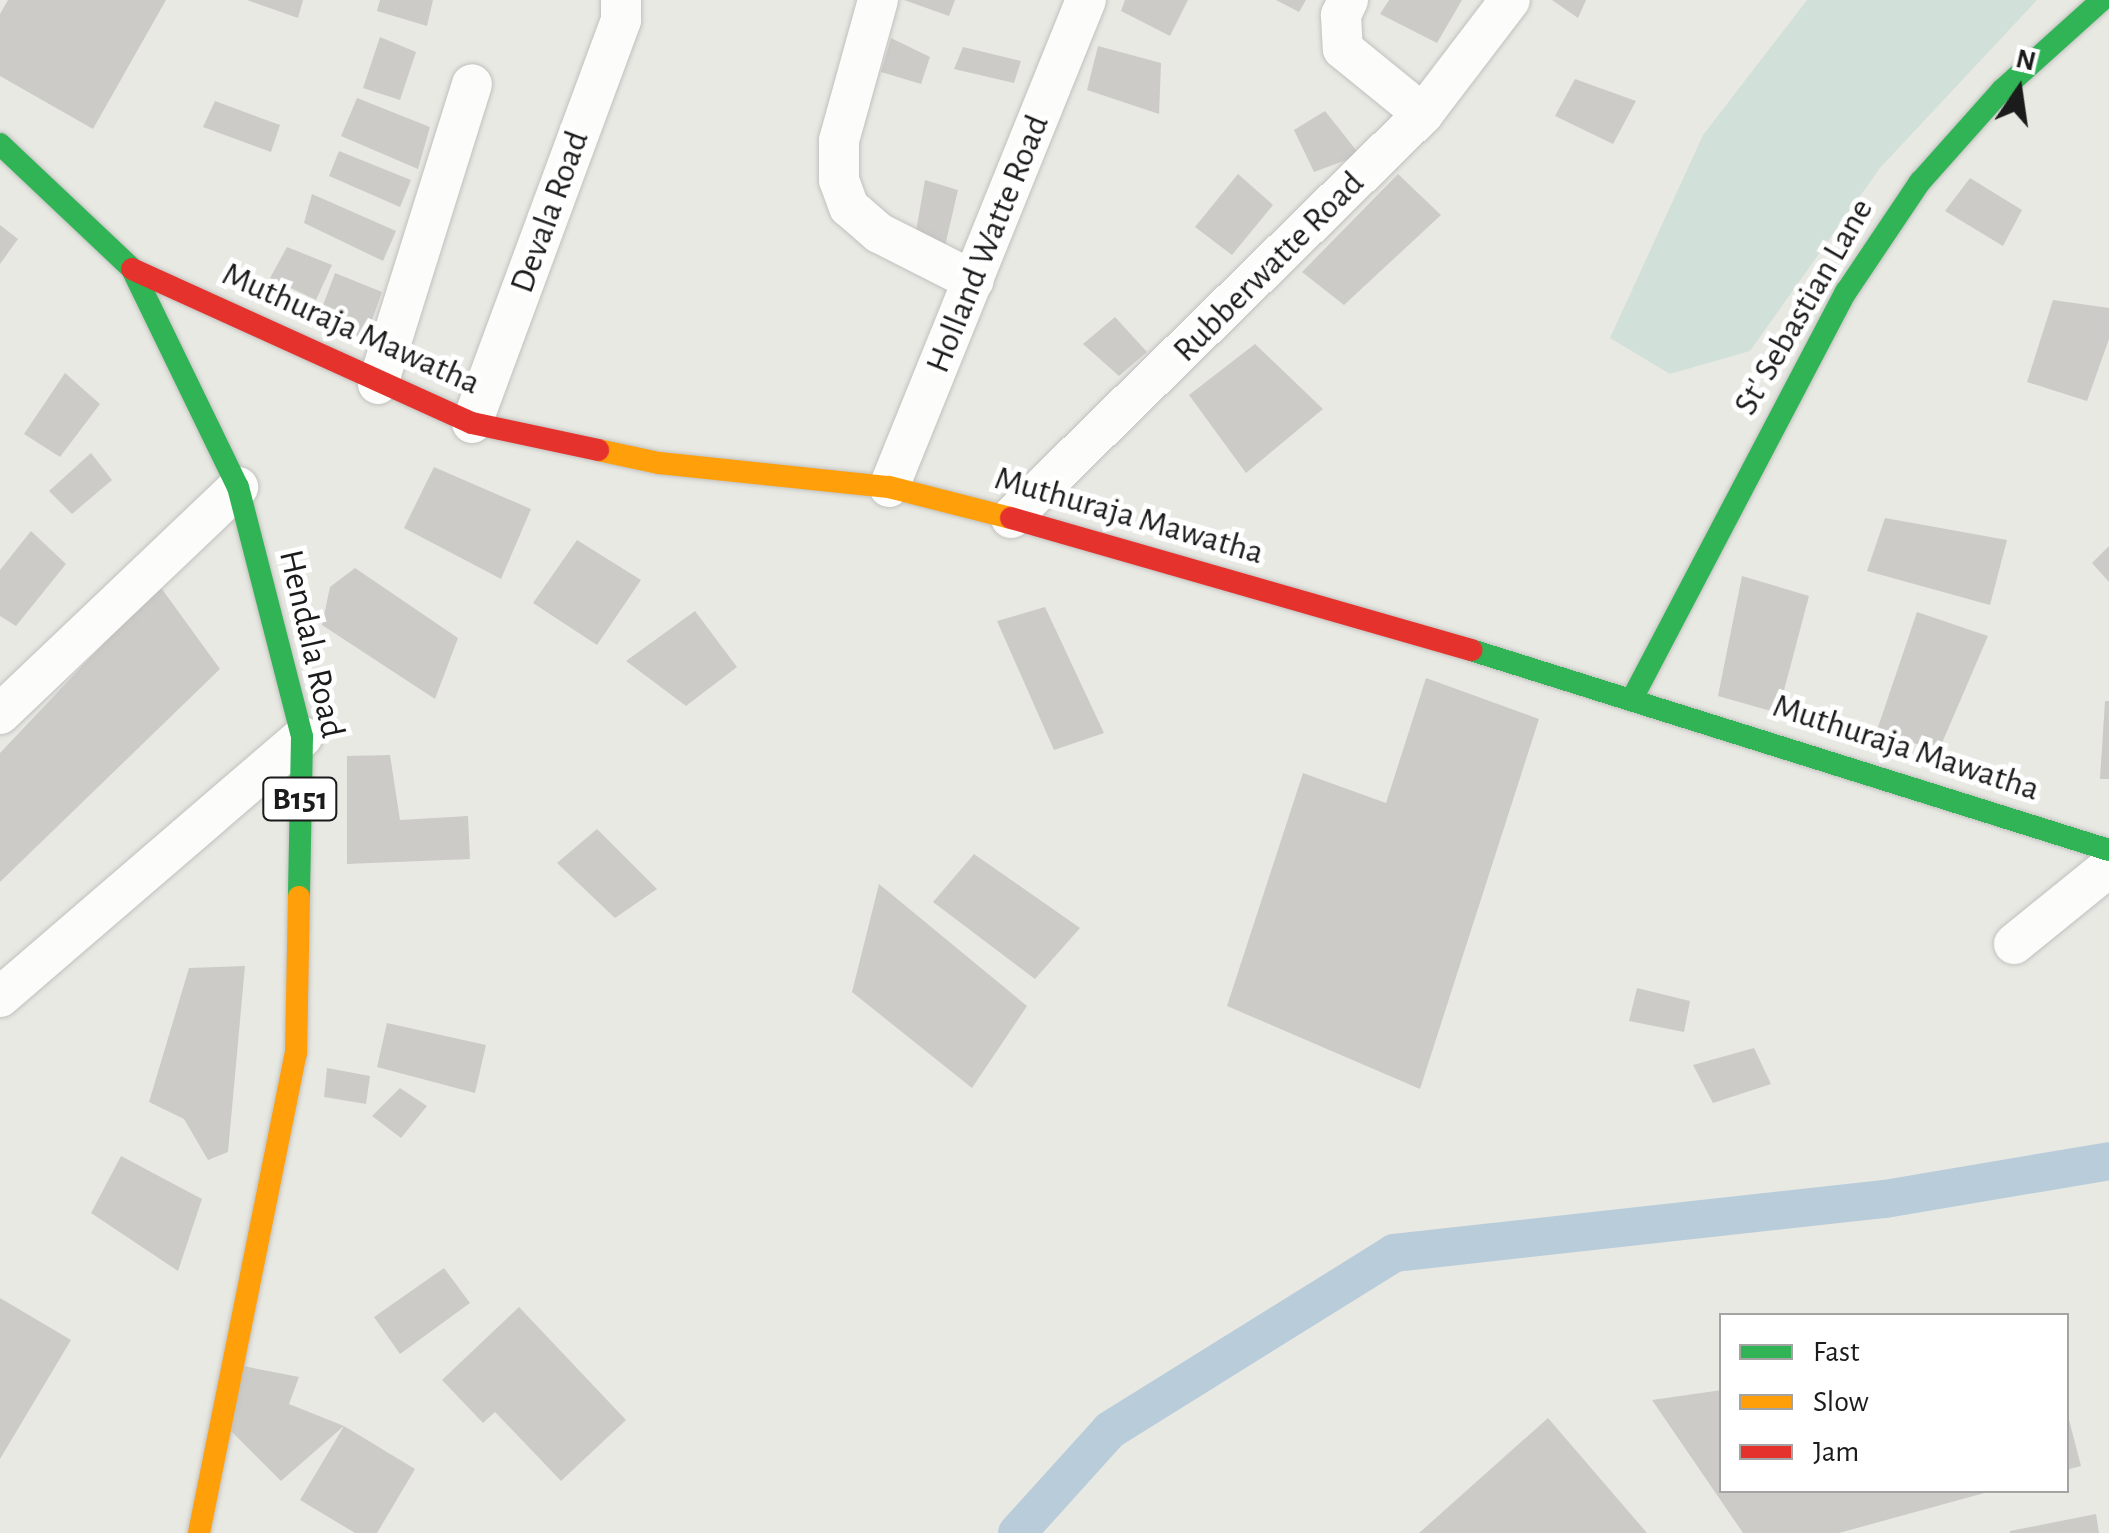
<!DOCTYPE html>
<html>
<head>
<meta charset="utf-8">
<style>
  body { margin:0 }
  #map { position:relative; width:2109px; height:1533px; overflow:hidden; background:#e9e9e4; font-family:"Alegreya Sans",sans-serif }
  div>[style] { position:absolute }
  [style*='--x'] { left:calc(var(--x)*1px); top:calc(var(--y)*1px); width:calc(var(--w)*1px); rotate:calc(var(--a)*1deg) }
  .wetland>* { inset:0; background:#d2e0da }
  .canal>* { height:38px; margin:-19px; padding:0 19px; transform-origin:19px; border-radius:19px; background:#b9ccda }
  .building>* { inset:0; background:#cccbc7 }
  .roads { filter:drop-shadow(0 0 2px #c0c0be) drop-shadow(0 0 2px #c0c0be) }
  .street>* { height:40px; margin:-20px; padding:0 20px; transform-origin:20px; border-radius:20px; background:#fcfcfb }
  .fast>* { height:22px; margin:-11px; padding:0 11px; transform-origin:11px; border-radius:11px; background:#30b455 }
  .slow>* { height:22px; margin:-11px; padding:0 11px; transform-origin:11px; border-radius:11px; background:#ff9f0a }
  .jam>* { height:22px; margin:-11px; padding:0 11px; transform-origin:11px; border-radius:11px; background:#e5322d }
  span { translate:-50% -50%; white-space:nowrap; text-align:center; line-height:1.15; -webkit-text-stroke:10px #fff; paint-order:stroke }
  .shield-label span { padding:2px 8px; background:#fff; border:2px solid; border-radius:8px; -webkit-text-stroke-width:0 }
  .shield-label { font-size:32px; color:#1b1b1b; font-weight:700 }
  .street-label { font-size:35px; color:#1b1b1b }
  .legend { position:absolute; left:1719px; top:1313px; width:350px; height:180px; box-sizing:border-box; background:#fff; border:2px solid #a4a4a4; margin:0; padding:12px 18px; list-style:none; font-size:30px; color:#1b1b1b }
  .legend li { display:flex; align-items:center; gap:20px; height:50px }
  .legend b { width:50px; border:2px solid #a4a4a4 }
  .north { position:absolute; left:1969px; top:40px; width:100px; height:100px; -webkit-text-stroke:8px #fff; paint-order:stroke; rotate:13deg; font-size:28px; font-weight:700; line-height:40px; text-align:center; color:#1b1b1b }
  .north::after { content:''; display:block; margin:auto; width:35px; height:45px; background:#1b1b1b; clip-path:polygon(50% 0,100% 100%,50% 72%,0 100%) }
</style>
</head>
<body>
<div id="map">
  <div class="wetland">
    <i style="clip-path:polygon(1807px 0,2037px 0,1880px 168px,1750px 351px,1670px 374px,1610px 338px,1703px 135px)"></i>
  </div>
  <div class="canal">
    <i style="--x:1017;--y:1533;--w:139;--a:-47.9"></i>
    <i style="--x:1110;--y:1430;--w:335;--a:-31.9"></i>
    <i style="--x:1394;--y:1253;--w:494;--a:-6.3"></i>
    <i style="--x:1885;--y:1199;--w:227;--a:-9.6"></i>
  </div>
  <div class="building">
    <i style="clip-path:polygon(8px 0,166px 0,93px 129px,0 76px,0 14px)"></i>
    <i style="clip-path:polygon(247px 0,303px 0,298px 18px)"></i>
    <i style="clip-path:polygon(380px 0,433px 0,427px 26px,377px 11px)"></i>
    <i style="clip-path:polygon(904px 0,955px 0,949px 16px)"></i>
    <i style="clip-path:polygon(1125px 0,1188px 0,1170px 36px,1121px 11px)"></i>
    <i style="clip-path:polygon(1276px 0,1306px 0,1299px 12px)"></i>
    <i style="clip-path:polygon(1389px 0,1462px 0,1437px 43px,1380px 14px)"></i>
    <i style="clip-path:polygon(1552px 0,1586px 0,1578px 18px)"></i>
    <i style="clip-path:polygon(380px 37px,416px 52px,400px 100px,363px 88px)"></i>
    <i style="clip-path:polygon(891px 38px,930px 57px,921px 84px,881px 72px)"></i>
    <i style="clip-path:polygon(1098px 46px,1161px 63px,1159px 114px,1087px 90px)"></i>
    <i style="clip-path:polygon(963px 47px,1021px 61px,1014px 83px,954px 69px)"></i>
    <i style="clip-path:polygon(1575px 79px,1636px 101px,1613px 144px,1555px 116px)"></i>
    <i style="clip-path:polygon(357px 98px,430px 127px,418px 169px,341px 136px)"></i>
    <i style="clip-path:polygon(215px 101px,280px 125px,271px 152px,203px 127px)"></i>
    <i style="clip-path:polygon(1325px 111px,1360px 155px,1314px 172px,1294px 130px)"></i>
    <i style="clip-path:polygon(339px 151px,411px 180px,400px 207px,329px 176px)"></i>
    <i style="clip-path:polygon(1238px 174px,1273px 205px,1232px 255px,1195px 227px)"></i>
    <i style="clip-path:polygon(1398px 174px,1441px 215px,1344px 305px,1302px 272px)"></i>
    <i style="clip-path:polygon(1970px 178px,2022px 210px,2003px 246px,1945px 211px)"></i>
    <i style="clip-path:polygon(925px 180px,958px 190px,945px 246px,915px 237px)"></i>
    <i style="clip-path:polygon(312px 194px,396px 231px,383px 261px,304px 223px)"></i>
    <i style="clip-path:polygon(0 225px,18px 239px,0 264px)"></i>
    <i style="clip-path:polygon(287px 247px,332px 265px,316px 300px,270px 278px)"></i>
    <i style="clip-path:polygon(335px 273px,382px 292px,364px 343px,316px 324px)"></i>
    <i style="clip-path:polygon(2053px 300px,2109px 308px,2109px 339px,2087px 401px,2027px 382px)"></i>
    <i style="clip-path:polygon(1115px 317px,1147px 352px,1119px 376px,1083px 344px)"></i>
    <i style="clip-path:polygon(1255px 344px,1323px 409px,1246px 473px,1189px 395px)"></i>
    <i style="clip-path:polygon(65px 373px,100px 404px,60px 457px,24px 434px)"></i>
    <i style="clip-path:polygon(91px 453px,112px 480px,72px 514px,49px 491px)"></i>
    <i style="clip-path:polygon(434px 467px,531px 509px,501px 579px,404px 528px)"></i>
    <i style="clip-path:polygon(1885px 518px,2007px 540px,1990px 605px,1867px 571px)"></i>
    <i style="clip-path:polygon(31px 531px,66px 564px,16px 626px,0 616px,0 570px)"></i>
    <i style="clip-path:polygon(577px 540px,641px 580px,597px 645px,533px 603px)"></i>
    <i style="clip-path:polygon(2109px 546px,2109px 582px,2092px 563px)"></i>
    <i style="clip-path:polygon(355px 568px,458px 638px,435px 699px,322px 625px,330px 587px)"></i>
    <i style="clip-path:polygon(1742px 576px,1809px 596px,1778px 713px,1718px 696px)"></i>
    <i style="clip-path:polygon(159px 585px,220px 669px,0 882px,0 753px)"></i>
    <i style="clip-path:polygon(1045px 607px,1104px 733px,1054px 750px,997px 621px)"></i>
    <i style="clip-path:polygon(695px 611px,737px 667px,686px 706px,626px 661px)"></i>
    <i style="clip-path:polygon(1917px 612px,1988px 636px,1939px 750px,1876px 733px)"></i>
    <i style="clip-path:polygon(1426px 678px,1539px 719px,1420px 1089px,1227px 1006px,1303px 773px,1386px 803px)"></i>
    <i style="clip-path:polygon(2105px 701px,2109px 701px,2109px 779px,2100px 779px)"></i>
    <i style="clip-path:polygon(390px 755px,400px 820px,468px 816px,470px 859px,347px 864px,347px 756px)"></i>
    <i style="clip-path:polygon(597px 829px,657px 889px,615px 918px,557px 863px)"></i>
    <i style="clip-path:polygon(974px 854px,1080px 928px,1035px 979px,933px 902px)"></i>
    <i style="clip-path:polygon(879px 884px,1027px 1006px,972px 1088px,852px 992px)"></i>
    <i style="clip-path:polygon(245px 966px,228px 1152px,208px 1160px,184px 1119px,149px 1102px,189px 968px)"></i>
    <i style="clip-path:polygon(1637px 988px,1690px 1001px,1684px 1032px,1629px 1021px)"></i>
    <i style="clip-path:polygon(387px 1023px,486px 1045px,475px 1093px,377px 1067px)"></i>
    <i style="clip-path:polygon(1754px 1048px,1771px 1084px,1713px 1103px,1693px 1065px)"></i>
    <i style="clip-path:polygon(327px 1068px,370px 1076px,366px 1104px,324px 1097px)"></i>
    <i style="clip-path:polygon(400px 1088px,427px 1106px,401px 1138px,372px 1116px)"></i>
    <i style="clip-path:polygon(121px 1156px,202px 1199px,178px 1271px,91px 1213px)"></i>
    <i style="clip-path:polygon(444px 1268px,470px 1303px,400px 1354px,374px 1317px)"></i>
    <i style="clip-path:polygon(0 1298px,71px 1340px,0 1459px)"></i>
    <i style="clip-path:polygon(519px 1307px,626px 1420px,561px 1481px,495px 1412px,483px 1423px,442px 1380px)"></i>
    <i style="clip-path:polygon(233px 1364px,299px 1377px,289px 1404px,344px 1426px,281px 1481px,221px 1421px)"></i>
    <i style="clip-path:polygon(1722px 1390px,1722px 1490px,1988px 1492px,1839px 1533px,1743px 1533px,1652px 1400px)"></i>
    <i style="clip-path:polygon(2068px 1416px,2081px 1466px,2066px 1470px,2066px 1417px)"></i>
    <i style="clip-path:polygon(1548px 1418px,1647px 1533px,1419px 1533px)"></i>
    <i style="clip-path:polygon(344px 1426px,415px 1469px,377px 1533px,355px 1533px,300px 1500px)"></i>
    <i style="clip-path:polygon(2096px 1514px,2099px 1533px,2010px 1533px,2010px 1531px)"></i>
  </div>
  <div class="roads">
    <div class="street">
      <i style="--x:878;--y:0;--w:146;--a:105.5"></i>
      <i style="--x:839;--y:141;--w:39;--a:90"></i>
      <i style="--x:839;--y:180;--w:29;--a:70"></i>
      <i style="--x:849;--y:207;--w:40;--a:41"></i>
      <i style="--x:879;--y:233;--w:106;--a:26.8"></i>
      <i style="--x:1348;--y:0;--w:17;--a:115"></i>
      <i style="--x:1341;--y:15;--w:34;--a:87"></i>
      <i style="--x:1343;--y:49;--w:103;--a:39.1"></i>
      <i style="--x:378;--y:384;--w:314;--a:-72.6"></i>
      <i style="--x:472;--y:423;--w:430;--a:-69.7"></i>
      <i style="--x:621;--y:20;--w:20;--a:-90"></i>
      <i style="--x:889;--y:487;--w:525;--a:-67.98"></i>
      <i style="--x:1011;--y:518;--w:577;--a:-44.44"></i>
      <i style="--x:1423;--y:114;--w:143;--a:-52.7"></i>
      <i style="--x:0;--y:714;--w:329;--a:-43.6"></i>
      <i style="--x:2014;--y:944;--w:122;--a:-39"></i>
      <i style="--x:0;--y:997;--w:399;--a:-40.7"></i>
    </div>
    <div class="fast">
      <i style="--x:0;--y:144;--w:182;--a:43.4"></i>
      <i style="--x:132;--y:269;--w:242;--a:64.1"></i>
      <i style="--x:238;--y:487;--w:258;--a:75.6"></i>
      <i style="--x:302;--y:737;--w:160;--a:91.1"></i>
      <i style="--x:1471;--y:650;--w:669;--a:17.41"></i>
      <i style="--x:1633;--y:697;--w:458;--a:-62.3"></i>
      <i style="--x:1846;--y:292;--w:133;--a:-56.1"></i>
      <i style="--x:1920;--y:182;--w:123;--a:-48.3"></i>
      <i style="--x:2002;--y:90;--w:135;--a:-42"></i>
    </div>
    <div class="slow">
      <i style="--x:598;--y:450;--w:62;--a:12"></i>
      <i style="--x:659;--y:463;--w:231;--a:6"></i>
      <i style="--x:889;--y:487;--w:126;--a:14.3"></i>
      <i style="--x:199;--y:1533;--w:490;--a:-78.6"></i>
      <i style="--x:296;--y:1053;--w:156;--a:-88.9"></i>
    </div>
    <div class="jam">
      <i style="--x:132;--y:269;--w:373;--a:24.4"></i>
      <i style="--x:472;--y:423;--w:129;--a:12.1"></i>
      <i style="--x:1011;--y:518;--w:479;--a:16"></i>
    </div>
  </div>
  <div class="shield-label">
    <span style="left:300px;top:799px">B151</span>
  </div>
  <div class="street-label">
    <span style="left:550px;top:212px;rotate:-70deg">Devala Road</span>
    <span style="left:988px;top:244px;rotate:-68deg">Holland Watte Road</span>
    <span style="left:1269px;top:267px;rotate:-45deg">Rubberwatte Road</span>
    <span style="left:1804px;top:307px;rotate:-60deg">St' Sebastian Lane</span>
    <span style="left:351px;top:329px;rotate:24deg">Muthuraja Mawatha</span>
    <span style="left:1129px;top:516px;rotate:16deg">Muthuraja Mawatha</span>
    <span style="left:311px;top:644px;rotate:77deg">Hendala Road</span>
    <span style="left:1906px;top:748px;rotate:18deg">Muthuraja Mawatha</span>
  </div>
  <ul class="legend">
  <li><b style="height:12px;background:#30b455"></b>Fast</li>
  <li><b style="height:12px;background:#ff9f0a"></b>Slow</li>
  <li><b style="height:12px;background:#e5322d"></b>Jam</li>
  </ul>
  <div class="north">N</div>
</div>
</body>
</html>
